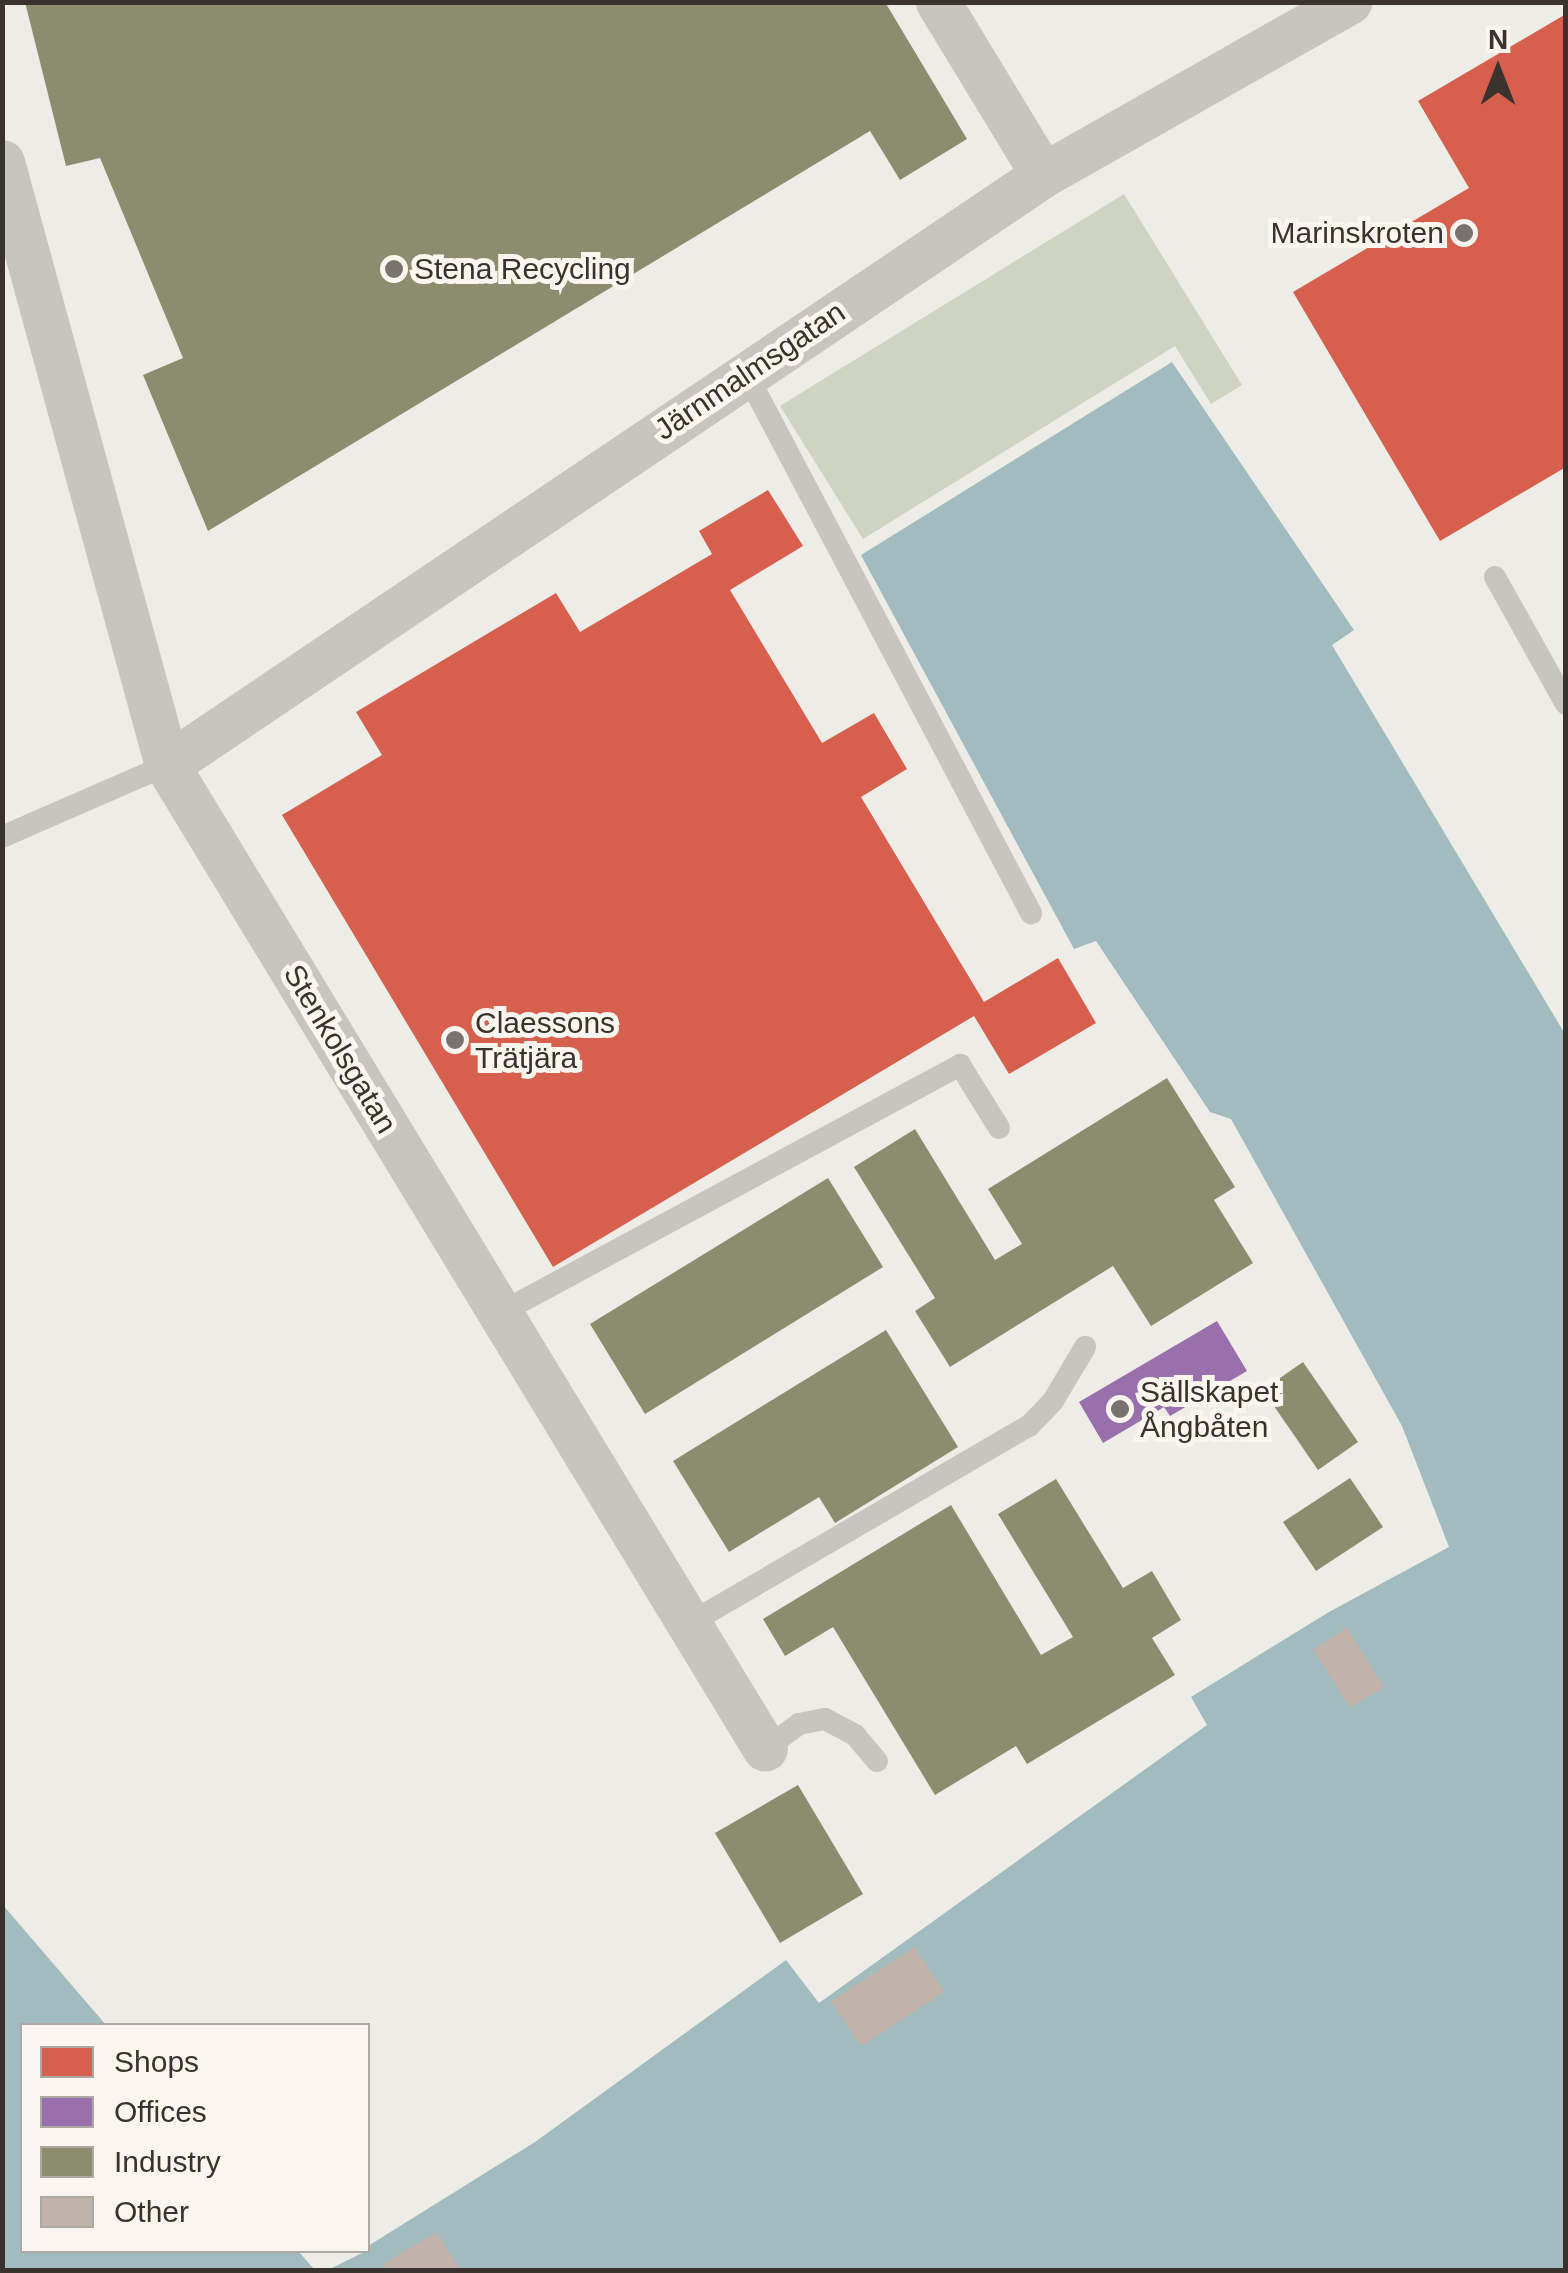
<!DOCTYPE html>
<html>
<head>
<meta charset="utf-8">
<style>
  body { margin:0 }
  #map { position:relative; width:1568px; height:2273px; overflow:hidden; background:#eeece6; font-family:Arial,sans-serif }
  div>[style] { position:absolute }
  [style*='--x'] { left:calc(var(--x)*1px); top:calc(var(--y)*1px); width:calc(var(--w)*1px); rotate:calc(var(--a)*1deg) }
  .green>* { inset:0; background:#ced4c1 }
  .water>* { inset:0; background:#a2bbbf }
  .shops>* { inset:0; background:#d6604d }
  .offices>* { inset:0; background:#9970ab }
  .industry>* { inset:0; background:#8c8c6e }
  .building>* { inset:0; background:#c1b3a9 }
  .lane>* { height:22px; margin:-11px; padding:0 11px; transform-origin:11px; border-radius:11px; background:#c8c4be }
  .street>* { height:45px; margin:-22.5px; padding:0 22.5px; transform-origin:22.5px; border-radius:22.5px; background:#c8c4be }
  .dots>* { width:28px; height:28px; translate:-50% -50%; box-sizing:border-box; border:5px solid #faf6ef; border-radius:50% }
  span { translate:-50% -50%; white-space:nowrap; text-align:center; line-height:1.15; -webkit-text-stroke:10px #faf6ef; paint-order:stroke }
  .poi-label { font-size:30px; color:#3a322c }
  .right { translate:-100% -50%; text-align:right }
  .left { translate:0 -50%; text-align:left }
  .street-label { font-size:30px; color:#3a322c }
  .frame { position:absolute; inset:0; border:5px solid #3a322c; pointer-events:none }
  .legend { position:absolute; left:20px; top:2023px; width:350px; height:230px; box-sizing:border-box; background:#faf6ef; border:2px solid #ada8a1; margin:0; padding:12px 18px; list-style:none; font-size:30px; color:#3a322c }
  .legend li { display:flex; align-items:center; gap:20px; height:50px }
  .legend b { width:50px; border:2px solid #ada8a1 }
  .north { position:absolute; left:1448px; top:20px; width:100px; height:100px; -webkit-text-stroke:8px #faf6ef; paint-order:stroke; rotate:0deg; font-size:28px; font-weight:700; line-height:40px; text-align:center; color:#3a322c }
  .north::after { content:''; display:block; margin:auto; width:35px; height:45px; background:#3a322c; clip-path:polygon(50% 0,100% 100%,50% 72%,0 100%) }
</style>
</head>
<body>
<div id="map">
  <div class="green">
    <i style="clip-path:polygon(1124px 194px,1242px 385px,1211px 404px,1175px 346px,863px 539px,780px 406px)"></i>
  </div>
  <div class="water">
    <i style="clip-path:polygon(1172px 362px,1354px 630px,1332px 645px,1565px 1034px,1565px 2270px,328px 2270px,368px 2250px,368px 2246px,535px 2142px,786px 1960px,819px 2003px,1207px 1725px,1191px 1697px,1329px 1612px,1449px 1547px,1402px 1426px,1231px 1119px,1210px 1112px,1096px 941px,1074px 949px,861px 555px)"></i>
    <i style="clip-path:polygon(2px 1904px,106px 2025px,22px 2026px,22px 2250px,298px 2251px,315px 2270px,3px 2270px)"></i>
  </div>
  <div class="shops">
    <i style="clip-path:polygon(1566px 14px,1566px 467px,1440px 541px,1293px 292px,1469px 188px,1418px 101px)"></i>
    <i style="clip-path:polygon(768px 490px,803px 546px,730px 590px,822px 743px,874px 713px,907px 769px,861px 797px,984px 1002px,1058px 958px,1096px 1023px,1009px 1074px,974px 1016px,553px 1267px,282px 815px,382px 755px,356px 712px,556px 593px,580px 632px,712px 554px,699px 531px)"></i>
  </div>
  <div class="offices">
    <i style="clip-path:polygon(1217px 1321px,1247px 1371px,1170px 1416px,1164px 1407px,1103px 1443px,1079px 1402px)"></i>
  </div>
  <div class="industry">
    <i style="clip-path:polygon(25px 2px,885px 2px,967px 139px,900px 180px,870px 131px,208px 531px,143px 375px,183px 358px,100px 158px,66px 166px)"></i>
    <i style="clip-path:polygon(1167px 1078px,1235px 1187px,1214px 1200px,1253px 1263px,1151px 1326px,1113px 1266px,950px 1367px,915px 1311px,935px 1298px,854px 1167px,915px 1129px,995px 1260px,1022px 1244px,988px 1189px)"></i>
    <i style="clip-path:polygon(828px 1178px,883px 1267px,645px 1414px,590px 1324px)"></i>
    <i style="clip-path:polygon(886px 1330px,958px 1447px,835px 1523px,819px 1497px,729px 1552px,673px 1461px)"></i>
    <i style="clip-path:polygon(1303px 1362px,1358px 1442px,1318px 1470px,1263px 1390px)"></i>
    <i style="clip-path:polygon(1350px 1478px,1383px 1527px,1316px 1571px,1283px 1522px)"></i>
    <i style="clip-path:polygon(1056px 1479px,1123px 1588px,1152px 1571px,1181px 1620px,1152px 1638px,1175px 1675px,1027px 1764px,1016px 1746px,935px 1795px,833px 1627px,785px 1656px,763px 1619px,951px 1505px,1041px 1655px,1073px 1637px,998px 1514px)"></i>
    <i style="clip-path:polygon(798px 1785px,863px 1894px,780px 1943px,715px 1833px)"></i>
  </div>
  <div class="building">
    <i style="clip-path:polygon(1347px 1628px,1384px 1687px,1350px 1708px,1313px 1649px)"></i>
    <i style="clip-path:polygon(915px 1947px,944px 1992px,861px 2046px,831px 2001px)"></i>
    <i style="clip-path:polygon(437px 2232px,460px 2270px,387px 2270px,383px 2264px)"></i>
  </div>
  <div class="lane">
    <i style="--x:746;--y:373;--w:611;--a:62.18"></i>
    <i style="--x:1495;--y:577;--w:145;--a:60.8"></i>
    <i style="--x:2;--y:837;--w:180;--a:-23.6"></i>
    <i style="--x:500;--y:1313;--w:523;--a:-28.33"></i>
    <i style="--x:960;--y:1065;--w:74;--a:58.2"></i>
    <i style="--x:690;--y:1623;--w:392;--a:-30.2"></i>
    <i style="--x:1029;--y:1426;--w:35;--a:-46"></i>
    <i style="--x:1053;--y:1401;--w:63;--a:-59.3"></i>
    <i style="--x:765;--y:1749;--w:42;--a:-36.3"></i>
    <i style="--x:799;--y:1724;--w:26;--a:-11"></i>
    <i style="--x:825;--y:1719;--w:34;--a:28"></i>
    <i style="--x:855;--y:1735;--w:34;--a:50"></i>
  </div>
  <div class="street">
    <i style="--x:938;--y:2;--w:202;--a:58.7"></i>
    <i style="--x:2;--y:162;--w:625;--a:74.7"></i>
    <i style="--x:167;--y:765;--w:1151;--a:58.71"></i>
    <i style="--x:167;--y:765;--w:1056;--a:-33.96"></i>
    <i style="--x:1043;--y:175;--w:352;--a:-29.5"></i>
  </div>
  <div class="dots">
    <i style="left:1464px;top:233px;background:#79736d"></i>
    <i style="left:394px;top:269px;background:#79736d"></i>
    <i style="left:455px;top:1040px;background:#79736d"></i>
    <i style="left:1120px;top:1409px;background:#79736d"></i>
  </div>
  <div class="poi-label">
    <span class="right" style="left:1444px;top:233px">Marinskroten</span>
    <span class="left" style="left:414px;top:269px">Stena Recycling</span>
    <span class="left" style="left:475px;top:1040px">Claessons<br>Trätjära</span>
    <span class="left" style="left:1140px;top:1409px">Sällskapet<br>Ångbåten</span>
  </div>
  <div class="street-label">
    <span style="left:750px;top:371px;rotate:-34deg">Järnmalmsgatan</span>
    <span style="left:340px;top:1049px;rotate:59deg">Stenkolsgatan</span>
  </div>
  <div class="frame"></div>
  <ul class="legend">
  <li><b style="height:28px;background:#d6604d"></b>Shops</li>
  <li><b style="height:28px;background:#9970ab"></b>Offices</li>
  <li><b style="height:28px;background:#8c8c6e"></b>Industry</li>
  <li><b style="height:28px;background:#c1b3a9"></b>Other</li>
  </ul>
  <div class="north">N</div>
</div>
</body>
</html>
